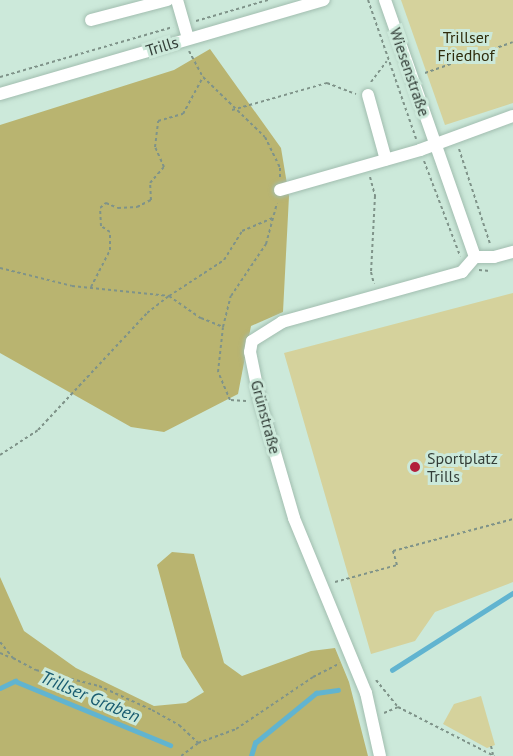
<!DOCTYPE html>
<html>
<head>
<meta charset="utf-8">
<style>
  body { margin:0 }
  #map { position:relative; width:513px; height:756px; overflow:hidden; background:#cce9da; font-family:"PT Sans",sans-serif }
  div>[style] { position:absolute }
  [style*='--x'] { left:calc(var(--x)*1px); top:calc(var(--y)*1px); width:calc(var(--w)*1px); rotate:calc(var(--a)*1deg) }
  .green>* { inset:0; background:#d5d29c }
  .forest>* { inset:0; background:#b9b470 }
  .stream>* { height:4.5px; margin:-2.25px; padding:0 2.25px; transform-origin:2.25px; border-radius:2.25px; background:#61b4d0 }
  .path>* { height:2px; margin-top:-1px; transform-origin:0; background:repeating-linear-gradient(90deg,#7f9389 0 3px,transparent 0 6px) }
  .roads { filter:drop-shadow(0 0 2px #a1bdaf) drop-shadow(0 0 2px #a1bdaf) }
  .street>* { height:12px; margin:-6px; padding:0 6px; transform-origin:6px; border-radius:6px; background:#fff }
  .dots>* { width:16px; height:16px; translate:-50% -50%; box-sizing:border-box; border:3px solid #cce9da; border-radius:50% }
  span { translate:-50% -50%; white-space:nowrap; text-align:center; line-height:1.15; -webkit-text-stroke:6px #cce9da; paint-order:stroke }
  .park-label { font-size:16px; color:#2f2c0d }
  .street-label { font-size:16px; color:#333e38 }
  .poi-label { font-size:16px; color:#333e38 }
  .left { translate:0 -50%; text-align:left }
  .water-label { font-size:18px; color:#195c70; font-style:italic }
</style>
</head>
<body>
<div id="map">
  <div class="green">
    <i style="clip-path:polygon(401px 0,513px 0,513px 103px,445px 125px)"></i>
    <i style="clip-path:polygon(513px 293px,513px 582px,435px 612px,415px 641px,371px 654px,284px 353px)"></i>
    <i style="clip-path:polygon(481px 696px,495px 745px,487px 748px,443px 724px,454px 704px)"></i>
  </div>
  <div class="forest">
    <i style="clip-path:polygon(210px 49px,281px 148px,289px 196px,283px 312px,251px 326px,238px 394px,164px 432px,131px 427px,0 353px,0 125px,174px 70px)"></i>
    <i style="clip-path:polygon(172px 552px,194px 554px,224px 663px,242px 676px,311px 651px,335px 648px,349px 682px,368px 756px,0 756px,0 577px,24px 631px,76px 668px,154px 706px,186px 703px,204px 692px,182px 657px,157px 565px)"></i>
  </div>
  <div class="stream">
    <i style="--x:392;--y:670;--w:143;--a:-32.5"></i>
    <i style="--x:0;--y:688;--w:17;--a:-25"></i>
    <i style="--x:15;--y:681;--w:168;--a:22.4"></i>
    <i style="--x:251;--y:756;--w:14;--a:-73"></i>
    <i style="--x:255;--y:743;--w:79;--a:-39.3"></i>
    <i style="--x:316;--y:693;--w:22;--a:-8"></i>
  </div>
  <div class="path">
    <i style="--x:368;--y:0;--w:147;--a:70.9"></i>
    <i style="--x:196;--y:21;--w:75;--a:-16.3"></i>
    <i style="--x:189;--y:51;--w:30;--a:62"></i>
    <i style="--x:203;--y:77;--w:86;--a:44.1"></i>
    <i style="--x:265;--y:137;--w:34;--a:64"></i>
    <i style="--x:280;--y:168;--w:9;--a:90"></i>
    <i style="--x:425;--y:73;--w:93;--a:-19.4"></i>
    <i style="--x:0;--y:77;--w:180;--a:-16.1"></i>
    <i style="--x:371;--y:82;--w:26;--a:-53"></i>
    <i style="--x:232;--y:110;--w:99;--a:-15.9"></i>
    <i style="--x:327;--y:83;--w:31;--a:21"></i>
    <i style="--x:459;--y:149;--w:100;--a:71.9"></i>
    <i style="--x:424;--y:161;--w:102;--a:69.2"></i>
    <i style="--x:370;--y:177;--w:20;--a:75"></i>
    <i style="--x:375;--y:196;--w:76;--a:93"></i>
    <i style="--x:371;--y:272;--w:12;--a:76"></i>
    <i style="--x:0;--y:268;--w:74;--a:14"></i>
    <i style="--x:72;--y:286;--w:98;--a:5.9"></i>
    <i style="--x:169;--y:296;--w:66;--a:-33.2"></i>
    <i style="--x:224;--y:260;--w:34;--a:-58"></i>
    <i style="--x:242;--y:231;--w:34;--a:-23"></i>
    <i style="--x:479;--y:270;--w:11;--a:5"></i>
    <i style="--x:91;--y:287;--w:42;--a:-62.8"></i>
    <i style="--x:110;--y:250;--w:18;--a:-90"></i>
    <i style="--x:110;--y:232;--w:11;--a:-146"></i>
    <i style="--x:101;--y:226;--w:18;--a:-93"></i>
    <i style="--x:100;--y:208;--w:8;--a:-40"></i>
    <i style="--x:106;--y:203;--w:13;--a:23"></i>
    <i style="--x:118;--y:208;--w:19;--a:-3"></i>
    <i style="--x:137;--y:207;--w:16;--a:-27"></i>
    <i style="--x:151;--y:200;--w:17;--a:-93"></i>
    <i style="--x:150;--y:183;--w:21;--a:-49"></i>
    <i style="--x:164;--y:167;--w:22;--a:-114"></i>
    <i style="--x:155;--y:147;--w:26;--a:-83"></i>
    <i style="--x:158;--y:121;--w:26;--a:-16"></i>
    <i style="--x:183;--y:114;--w:42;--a:-61.6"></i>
    <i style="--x:246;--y:401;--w:16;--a:-176"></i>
    <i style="--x:230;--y:400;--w:30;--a:-113"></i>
    <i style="--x:218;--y:372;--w:45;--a:-83.7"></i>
    <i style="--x:223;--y:327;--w:32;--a:-76"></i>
    <i style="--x:231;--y:296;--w:63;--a:-56.1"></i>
    <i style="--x:266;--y:244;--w:42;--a:-75"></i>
    <i style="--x:0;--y:455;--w:45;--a:-33.3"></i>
    <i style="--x:38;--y:430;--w:160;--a:-47"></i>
    <i style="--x:147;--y:313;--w:28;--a:-38"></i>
    <i style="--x:169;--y:296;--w:39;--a:35"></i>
    <i style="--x:201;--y:318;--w:24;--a:22"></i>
    <i style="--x:335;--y:582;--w:64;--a:-15.3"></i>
    <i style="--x:397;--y:565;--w:15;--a:-106"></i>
    <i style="--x:393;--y:551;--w:124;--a:-14.9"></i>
    <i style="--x:0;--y:642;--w:21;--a:51"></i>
    <i style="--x:13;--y:658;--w:26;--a:28"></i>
    <i style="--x:36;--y:670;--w:65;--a:14.3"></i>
    <i style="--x:99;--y:686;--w:58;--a:24.4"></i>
    <i style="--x:152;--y:710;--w:31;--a:29"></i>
    <i style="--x:179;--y:725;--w:26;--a:43"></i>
    <i style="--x:0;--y:653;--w:12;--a:24"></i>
    <i style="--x:376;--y:680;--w:35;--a:51"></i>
    <i style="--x:398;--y:707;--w:108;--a:27"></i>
    <i style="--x:384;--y:713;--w:15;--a:-23"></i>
    <i style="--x:491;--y:746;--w:9;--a:77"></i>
    <i style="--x:181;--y:756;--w:21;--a:-37"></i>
    <i style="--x:198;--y:743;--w:40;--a:-20.2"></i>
    <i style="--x:236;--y:729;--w:93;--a:-34"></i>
    <i style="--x:313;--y:677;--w:30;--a:-27"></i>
  </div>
  <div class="roads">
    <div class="street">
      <i style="--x:177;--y:0;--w:40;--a:74"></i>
      <i style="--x:385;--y:0;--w:272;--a:70.7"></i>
      <i style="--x:91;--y:20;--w:79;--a:-14.7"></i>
      <i style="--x:0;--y:94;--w:337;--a:-16.2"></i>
      <i style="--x:368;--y:95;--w:67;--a:74.5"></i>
      <i style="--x:280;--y:190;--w:146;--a:-15.9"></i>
      <i style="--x:420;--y:150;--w:99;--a:-20.1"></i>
      <i style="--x:380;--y:756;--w:65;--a:-102.5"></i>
      <i style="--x:366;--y:693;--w:189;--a:-112.4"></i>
      <i style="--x:294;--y:518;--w:122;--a:-106.2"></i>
      <i style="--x:260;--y:401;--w:50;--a:-101.5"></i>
      <i style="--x:250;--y:352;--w:11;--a:-80"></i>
      <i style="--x:252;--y:341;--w:36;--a:-32"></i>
      <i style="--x:282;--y:322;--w:187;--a:-15.5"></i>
      <i style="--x:462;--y:272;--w:20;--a:-49"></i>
      <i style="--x:475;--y:257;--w:19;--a:0"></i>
      <i style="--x:494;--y:257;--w:20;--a:-15"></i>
    </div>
  </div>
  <div class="dots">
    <i style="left:415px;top:467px;background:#b21f3c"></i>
  </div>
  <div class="park-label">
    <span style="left:466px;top:46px">Trillser<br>Friedhof</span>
  </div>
  <div class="street-label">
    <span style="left:162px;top:46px;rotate:-17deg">Trills</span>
    <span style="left:410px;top:72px;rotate:71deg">Wiesenstraße</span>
    <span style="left:266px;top:417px;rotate:75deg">Grünstraße</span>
  </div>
  <div class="poi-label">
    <span class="left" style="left:427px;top:467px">Sportplatz<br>Trills</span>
  </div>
  <div class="water-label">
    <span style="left:90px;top:697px;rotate:23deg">Trillser Graben</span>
  </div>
</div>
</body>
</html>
